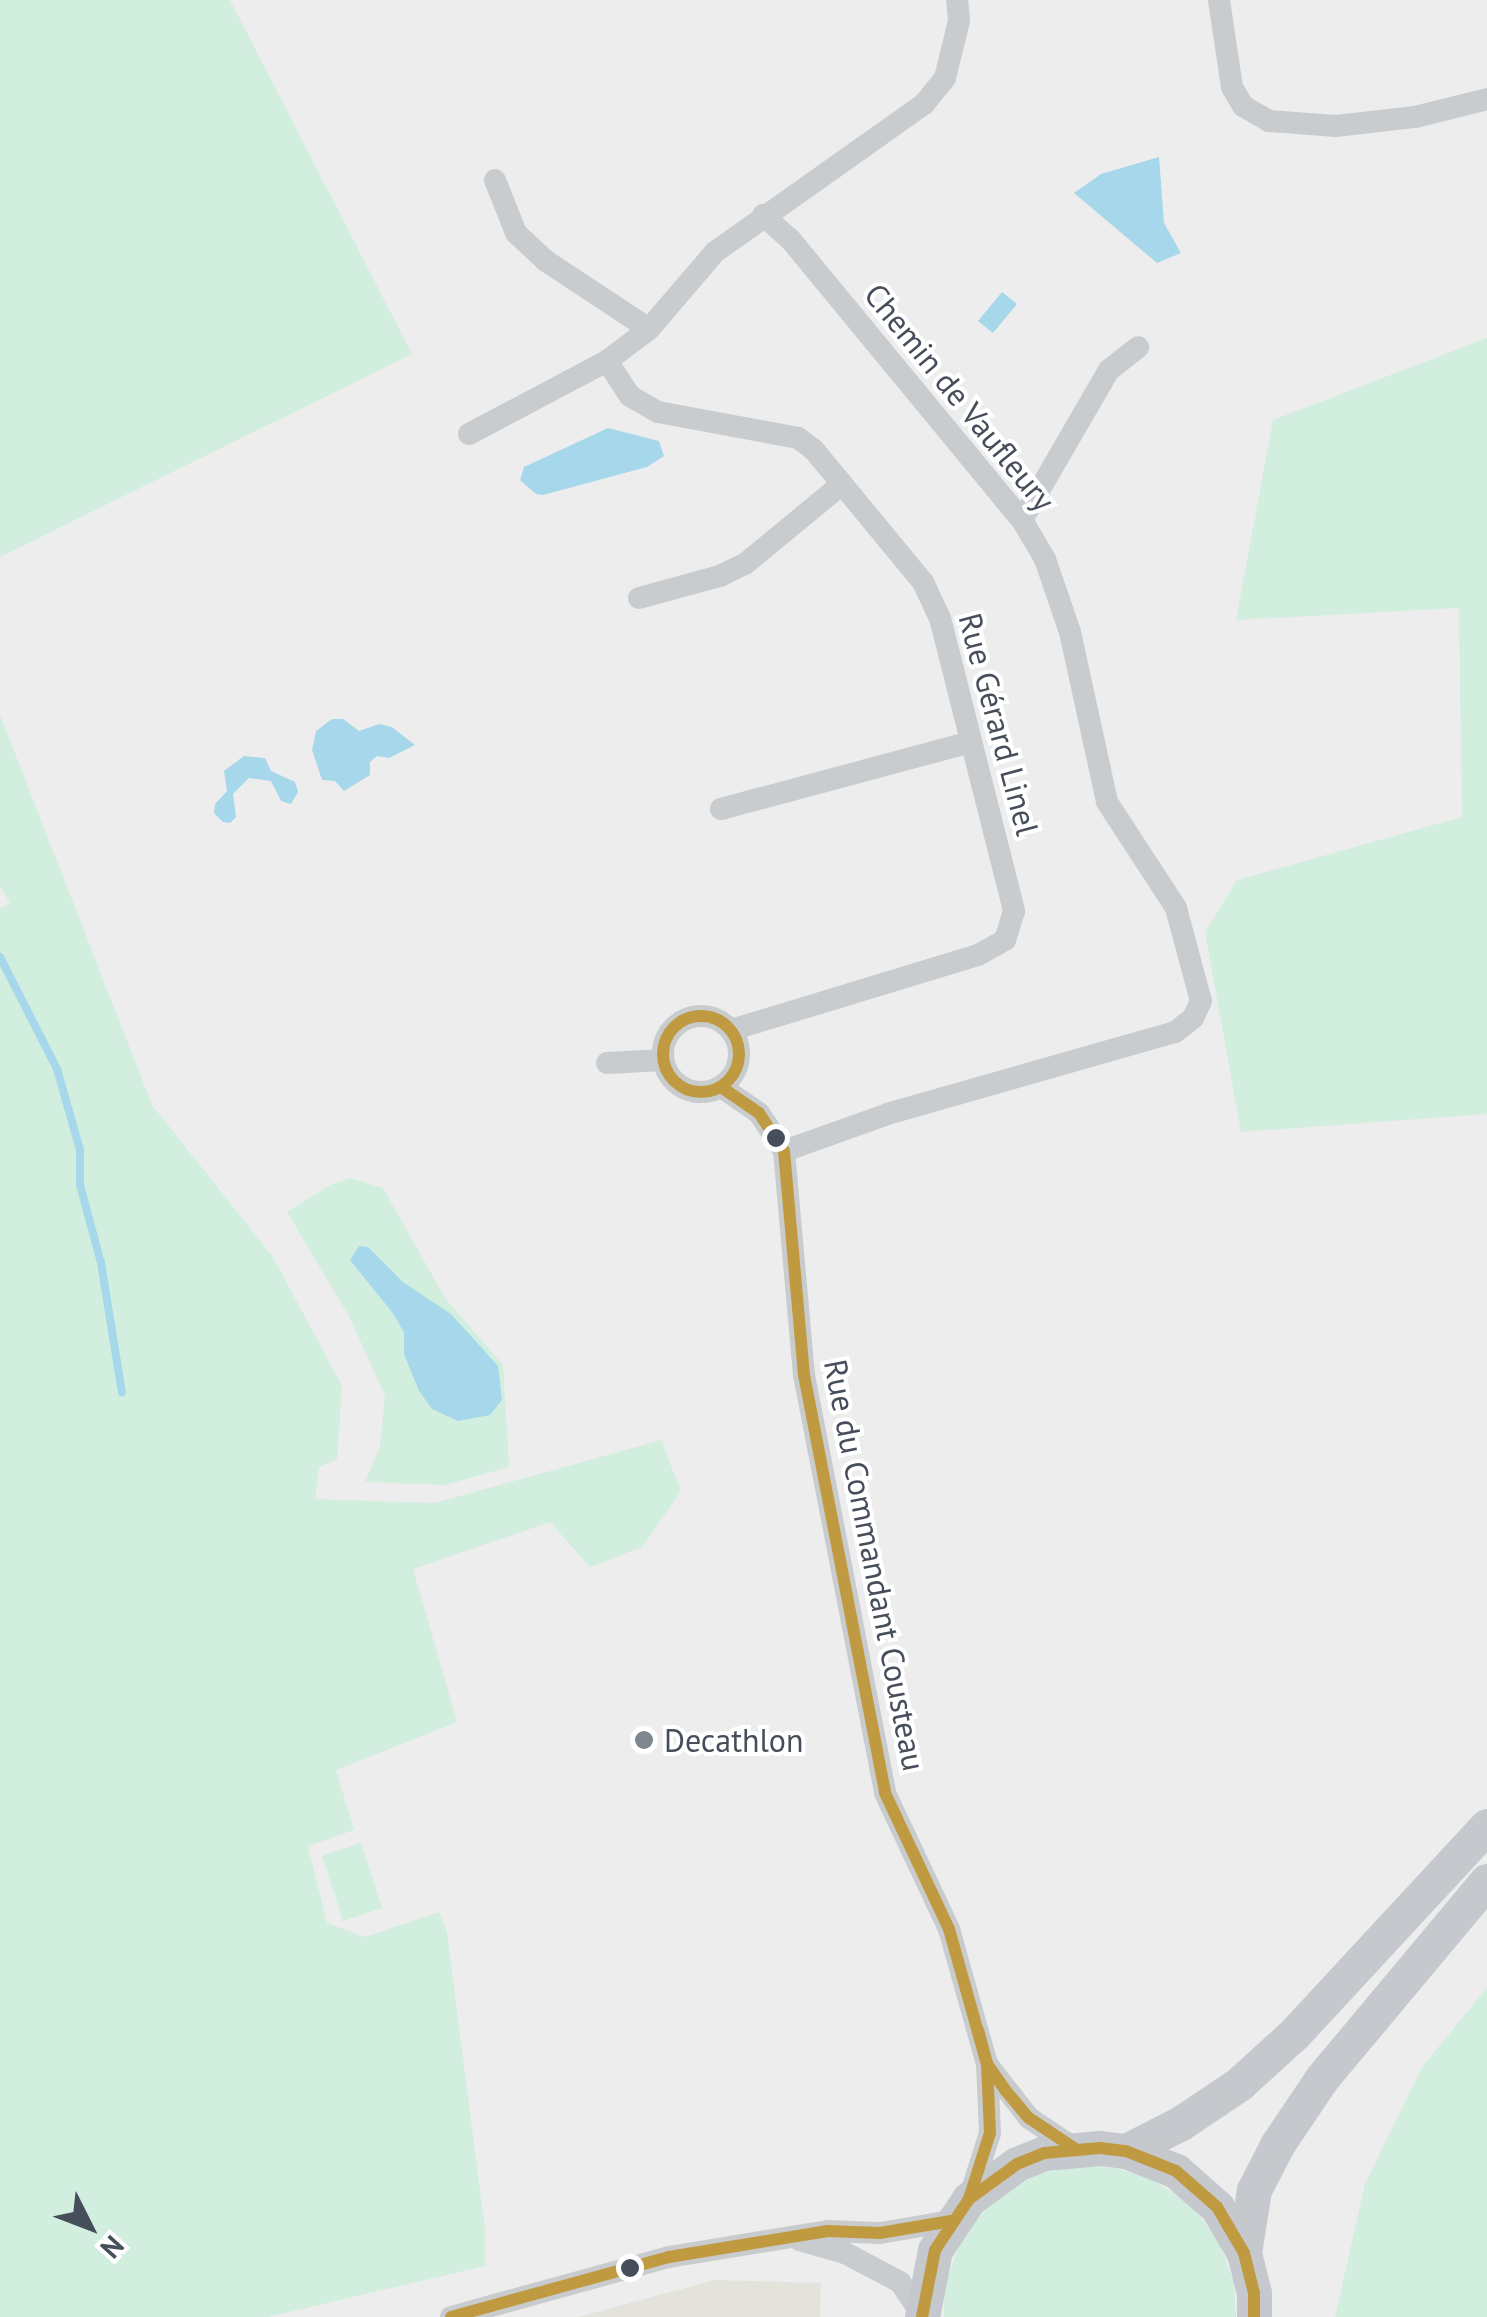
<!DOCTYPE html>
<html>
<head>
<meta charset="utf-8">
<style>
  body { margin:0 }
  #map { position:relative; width:1487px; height:2317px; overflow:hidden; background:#eeeded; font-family:"PT Sans",sans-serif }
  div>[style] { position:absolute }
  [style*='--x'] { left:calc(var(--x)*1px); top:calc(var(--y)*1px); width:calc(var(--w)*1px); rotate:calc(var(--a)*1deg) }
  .commercial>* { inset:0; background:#e3e2db }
  .green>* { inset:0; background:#d1eedf }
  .water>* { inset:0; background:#a7d7eb }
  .stream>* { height:8px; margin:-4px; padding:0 4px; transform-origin:4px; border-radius:4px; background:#a7d7eb }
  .minor>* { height:22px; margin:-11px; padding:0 11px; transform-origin:11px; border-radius:11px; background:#c9ccce }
  .minor>.ring { margin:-11px; padding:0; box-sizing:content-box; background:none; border:22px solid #c9ccce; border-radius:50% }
  .primary>* { height:35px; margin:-17.5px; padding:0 17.5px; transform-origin:17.5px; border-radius:17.5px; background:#c5c8cc }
  .bus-1>* { height:12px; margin:-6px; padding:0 6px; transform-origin:6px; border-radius:6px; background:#bf9a40 }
  .bus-1>.ring { margin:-6px; padding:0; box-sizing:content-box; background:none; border:12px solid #bf9a40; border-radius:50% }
  .dots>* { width:28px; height:28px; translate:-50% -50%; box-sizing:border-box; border:5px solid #fff; border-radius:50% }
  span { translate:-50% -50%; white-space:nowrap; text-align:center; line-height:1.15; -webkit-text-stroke:8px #fff; paint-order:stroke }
  .street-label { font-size:32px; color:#454e5a }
  .poi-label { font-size:32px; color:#454e5a }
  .left { translate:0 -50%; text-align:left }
  .north { position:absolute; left:40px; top:2177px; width:100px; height:100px; -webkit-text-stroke:8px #fff; paint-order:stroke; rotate:132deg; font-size:28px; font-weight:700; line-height:40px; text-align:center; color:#454e5a }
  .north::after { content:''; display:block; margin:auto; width:35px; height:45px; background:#454e5a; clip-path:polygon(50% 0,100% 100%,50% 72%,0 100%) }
</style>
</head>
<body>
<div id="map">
  <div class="commercial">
    <i style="clip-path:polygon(715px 2280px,821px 2283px,820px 2317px,578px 2317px)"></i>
  </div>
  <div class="green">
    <i style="clip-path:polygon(0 0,230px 0,412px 354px,0 557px)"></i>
    <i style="clip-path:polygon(1487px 338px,1487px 1114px,1241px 1132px,1205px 932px,1237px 880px,1462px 817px,1459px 608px,1236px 620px,1273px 420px)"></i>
    <i style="clip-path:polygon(0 715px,152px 1105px,273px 1257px,342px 1386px,337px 1459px,319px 1467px,315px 1499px,435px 1503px,661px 1440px,681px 1491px,642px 1547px,590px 1567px,550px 1522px,413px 1569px,457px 1722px,336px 1770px,354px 1830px,308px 1846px,327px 1923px,365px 1937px,439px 1912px,447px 1932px,485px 2230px,485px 2266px,268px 2317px,0 2317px,0 909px,10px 903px,0 886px)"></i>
    <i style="clip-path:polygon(350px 1178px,383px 1188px,445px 1298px,503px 1365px,509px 1467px,445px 1485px,365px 1482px,380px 1447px,385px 1396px,350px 1318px,287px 1212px,332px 1184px)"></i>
    <i style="clip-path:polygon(361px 1843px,382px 1908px,343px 1921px,322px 1856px)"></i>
    <i style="clip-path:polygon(1487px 1988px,1487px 2317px,1335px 2317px,1365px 2184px,1422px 2067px)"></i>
    <i style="clip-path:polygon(1092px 2164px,1142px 2174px,1186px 2200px,1218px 2239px,1234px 2283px,1236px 2317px,944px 2317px,945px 2284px,963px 2236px,997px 2197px,1041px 2173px)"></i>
  </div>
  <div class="water">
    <i style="clip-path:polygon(1159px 157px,1164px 223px,1181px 253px,1157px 263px,1074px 193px,1101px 174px)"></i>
    <i style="clip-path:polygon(1002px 292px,1017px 304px,993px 333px,978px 321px)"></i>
    <i style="clip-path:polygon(608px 428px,659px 441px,664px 456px,647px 467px,543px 495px,536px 494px,520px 480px,524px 467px)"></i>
    <i style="clip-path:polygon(332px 719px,343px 719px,359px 731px,379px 724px,392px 727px,415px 745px,389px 758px,377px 756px,370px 762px,370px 775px,344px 791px,335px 781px,322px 780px,312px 750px,316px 731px)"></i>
    <i style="clip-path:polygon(244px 756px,265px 758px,271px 771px,295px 782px,298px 792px,291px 804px,281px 801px,271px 781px,249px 778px,233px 794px,236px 817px,230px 823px,223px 822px,214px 813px,215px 804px,227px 791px,224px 771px)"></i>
    <i style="clip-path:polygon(359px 1246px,368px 1247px,404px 1283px,451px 1314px,498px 1366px,502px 1400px,490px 1415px,458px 1421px,432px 1409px,419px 1391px,404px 1354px,404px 1332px,392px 1312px,350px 1260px)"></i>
  </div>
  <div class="stream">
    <i style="--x:0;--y:957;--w:126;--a:63"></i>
    <i style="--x:57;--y:1069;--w:84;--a:74.1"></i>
    <i style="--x:80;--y:1150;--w:35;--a:90"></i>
    <i style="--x:80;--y:1185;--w:81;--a:74.9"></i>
    <i style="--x:101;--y:1263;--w:131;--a:80.8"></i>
  </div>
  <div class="minor">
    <i style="--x:1219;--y:0;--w:88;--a:81.5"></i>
    <i style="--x:1232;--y:87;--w:22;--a:60"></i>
    <i style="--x:1243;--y:106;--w:30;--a:30"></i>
    <i style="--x:1269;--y:121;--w:67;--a:4.3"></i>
    <i style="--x:1336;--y:126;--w:80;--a:-6.5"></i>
    <i style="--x:1415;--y:117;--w:74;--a:-14"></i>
    <i style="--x:495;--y:180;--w:57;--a:68.4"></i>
    <i style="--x:516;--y:233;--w:41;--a:43"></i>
    <i style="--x:546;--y:261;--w:123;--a:33.4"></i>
    <i style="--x:763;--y:215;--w:36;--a:42"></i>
    <i style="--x:790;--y:239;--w:364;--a:50.5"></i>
    <i style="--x:1022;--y:520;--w:45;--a:59.5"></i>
    <i style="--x:1045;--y:559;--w:77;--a:71.1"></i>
    <i style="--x:1070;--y:632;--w:174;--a:77.7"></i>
    <i style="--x:1107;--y:802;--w:126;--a:56.9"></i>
    <i style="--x:1176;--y:908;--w:96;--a:75"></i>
    <i style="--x:1201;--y:1001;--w:19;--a:115"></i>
    <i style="--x:1193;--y:1018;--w:23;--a:142"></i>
    <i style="--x:1175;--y:1032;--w:298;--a:164.1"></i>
    <i style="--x:888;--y:1114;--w:110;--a:160.4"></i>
    <i style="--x:607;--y:361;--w:42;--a:56.7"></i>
    <i style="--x:630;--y:396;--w:32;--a:30"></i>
    <i style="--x:658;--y:412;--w:142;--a:10.5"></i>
    <i style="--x:798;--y:438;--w:20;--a:37"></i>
    <i style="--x:814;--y:450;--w:171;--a:50.5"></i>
    <i style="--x:923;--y:582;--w:40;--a:65"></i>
    <i style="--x:940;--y:618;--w:302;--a:75.8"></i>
    <i style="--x:1014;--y:911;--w:30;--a:107"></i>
    <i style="--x:1005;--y:940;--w:31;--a:151"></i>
    <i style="--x:978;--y:955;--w:258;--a:163.1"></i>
    <i style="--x:469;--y:434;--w:156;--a:-27.9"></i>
    <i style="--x:607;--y:361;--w:53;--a:-37.3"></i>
    <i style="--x:649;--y:329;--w:101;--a:-49.4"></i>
    <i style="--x:715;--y:252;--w:256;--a:-35.3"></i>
    <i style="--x:924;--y:104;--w:33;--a:-51"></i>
    <i style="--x:945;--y:78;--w:59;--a:-76.2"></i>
    <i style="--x:959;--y:21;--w:21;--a:-95"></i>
    <i style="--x:1022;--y:520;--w:173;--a:-59.9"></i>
    <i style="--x:1109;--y:370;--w:37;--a:-38"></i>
    <i style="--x:639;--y:598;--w:84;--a:-15.2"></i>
    <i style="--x:720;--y:576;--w:28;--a:-26"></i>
    <i style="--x:745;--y:564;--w:126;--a:-39.5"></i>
    <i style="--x:721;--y:809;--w:259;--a:-15"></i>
    <i class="ring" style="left:663px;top:1016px;width:54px;height:54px"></i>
    <i style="--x:607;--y:1063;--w:56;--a:-3.1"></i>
    <i style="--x:721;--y:1087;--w:46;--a:34.4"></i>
    <i style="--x:759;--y:1113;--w:45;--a:56.7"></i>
    <i style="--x:784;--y:1151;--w:225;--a:84.9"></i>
    <i style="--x:804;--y:1375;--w:426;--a:79"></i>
    <i style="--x:885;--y:1793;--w:150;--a:64.8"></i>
    <i style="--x:949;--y:1929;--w:140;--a:74.3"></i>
    <i style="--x:987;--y:2064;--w:69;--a:87.5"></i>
    <i style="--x:990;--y:2133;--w:69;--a:107.7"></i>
    <i style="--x:987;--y:2064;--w:68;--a:52.1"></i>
    <i style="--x:1029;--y:2118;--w:54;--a:33.7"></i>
    <i style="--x:799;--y:2240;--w:48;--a:15.8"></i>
    <i style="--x:845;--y:2253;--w:62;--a:27.8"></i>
    <i style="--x:900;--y:2282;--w:40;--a:56"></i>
    <i style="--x:451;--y:2317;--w:226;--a:-15.4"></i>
    <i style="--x:669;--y:2257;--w:161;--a:-9.3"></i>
    <i style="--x:828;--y:2231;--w:52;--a:2.2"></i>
    <i style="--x:880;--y:2233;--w:72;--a:-9.6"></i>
  </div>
  <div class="primary">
    <i style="--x:1126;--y:2151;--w:62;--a:-27"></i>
    <i style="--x:1181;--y:2123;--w:70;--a:-33.9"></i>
    <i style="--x:1239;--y:2084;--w:76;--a:-42.3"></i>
    <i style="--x:1295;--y:2033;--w:282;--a:-47.2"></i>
    <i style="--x:1244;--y:2253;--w:64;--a:-81"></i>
    <i style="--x:1254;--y:2190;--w:51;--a:-62.9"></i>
    <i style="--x:1277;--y:2145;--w:81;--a:-56.1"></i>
    <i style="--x:1322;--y:2078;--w:257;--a:-50.1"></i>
    <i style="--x:922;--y:2317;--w:68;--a:-79"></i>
    <i style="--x:935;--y:2250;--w:61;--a:-56.3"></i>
    <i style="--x:969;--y:2199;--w:59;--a:-36.1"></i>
    <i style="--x:1017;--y:2164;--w:29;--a:-22"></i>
    <i style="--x:1044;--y:2153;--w:56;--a:-5.1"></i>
    <i style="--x:1100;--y:2148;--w:26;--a:7"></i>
    <i style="--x:1126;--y:2151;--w:54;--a:21.8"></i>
    <i style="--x:1176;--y:2171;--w:55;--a:41.3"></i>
    <i style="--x:1217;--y:2207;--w:53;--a:59.6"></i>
    <i style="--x:1244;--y:2253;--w:41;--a:76"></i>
    <i style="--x:1254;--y:2293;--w:24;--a:90"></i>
  </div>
  <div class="bus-1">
    <i class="ring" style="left:663px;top:1016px;width:64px;height:64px"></i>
    <i style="--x:721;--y:1087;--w:46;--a:34.4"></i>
    <i style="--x:759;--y:1113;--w:45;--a:56.7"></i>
    <i style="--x:784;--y:1151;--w:225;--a:84.9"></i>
    <i style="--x:804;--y:1375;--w:426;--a:79"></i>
    <i style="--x:885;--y:1793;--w:150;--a:64.8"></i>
    <i style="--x:949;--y:1929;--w:140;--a:74.3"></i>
    <i style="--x:987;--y:2064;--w:69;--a:87.5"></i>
    <i style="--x:990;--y:2133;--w:69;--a:107.7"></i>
    <i style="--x:978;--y:2030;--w:35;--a:75"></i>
    <i style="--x:987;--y:2064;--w:33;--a:55"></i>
    <i style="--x:1006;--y:2091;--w:35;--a:50"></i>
    <i style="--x:1029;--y:2118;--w:54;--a:33.7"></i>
    <i style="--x:451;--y:2317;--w:226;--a:-15.4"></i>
    <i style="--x:669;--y:2257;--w:161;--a:-9.3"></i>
    <i style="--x:828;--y:2231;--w:52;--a:2.2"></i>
    <i style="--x:880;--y:2233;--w:72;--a:-9.6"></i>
    <i style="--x:922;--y:2317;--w:68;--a:-79"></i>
    <i style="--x:935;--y:2250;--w:61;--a:-56.3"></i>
    <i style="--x:969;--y:2199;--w:59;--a:-36.1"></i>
    <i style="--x:1017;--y:2164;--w:29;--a:-22"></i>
    <i style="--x:1044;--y:2153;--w:56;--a:-5.1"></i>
    <i style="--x:1100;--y:2148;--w:26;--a:7"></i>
    <i style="--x:1126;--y:2151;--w:54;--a:21.8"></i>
    <i style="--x:1176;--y:2171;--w:55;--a:41.3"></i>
    <i style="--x:1217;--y:2207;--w:53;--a:59.6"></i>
    <i style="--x:1244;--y:2253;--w:41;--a:76"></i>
    <i style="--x:1254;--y:2293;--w:24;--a:90"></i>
  </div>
  <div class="dots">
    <i style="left:776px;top:1138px;background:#454e5a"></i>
    <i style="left:644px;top:1740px;background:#80868d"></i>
    <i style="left:630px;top:2268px;background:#454e5a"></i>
  </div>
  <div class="street-label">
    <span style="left:960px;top:397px;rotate:51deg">Chemin de Vaufleury</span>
    <span style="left:999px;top:724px;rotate:75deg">Rue Gérard Linel</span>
    <span style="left:875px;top:1565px;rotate:79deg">Rue du Commandant Cousteau</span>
  </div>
  <div class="poi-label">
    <span class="left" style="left:664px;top:1740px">Decathlon</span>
  </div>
  <div class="north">N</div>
</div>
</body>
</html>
